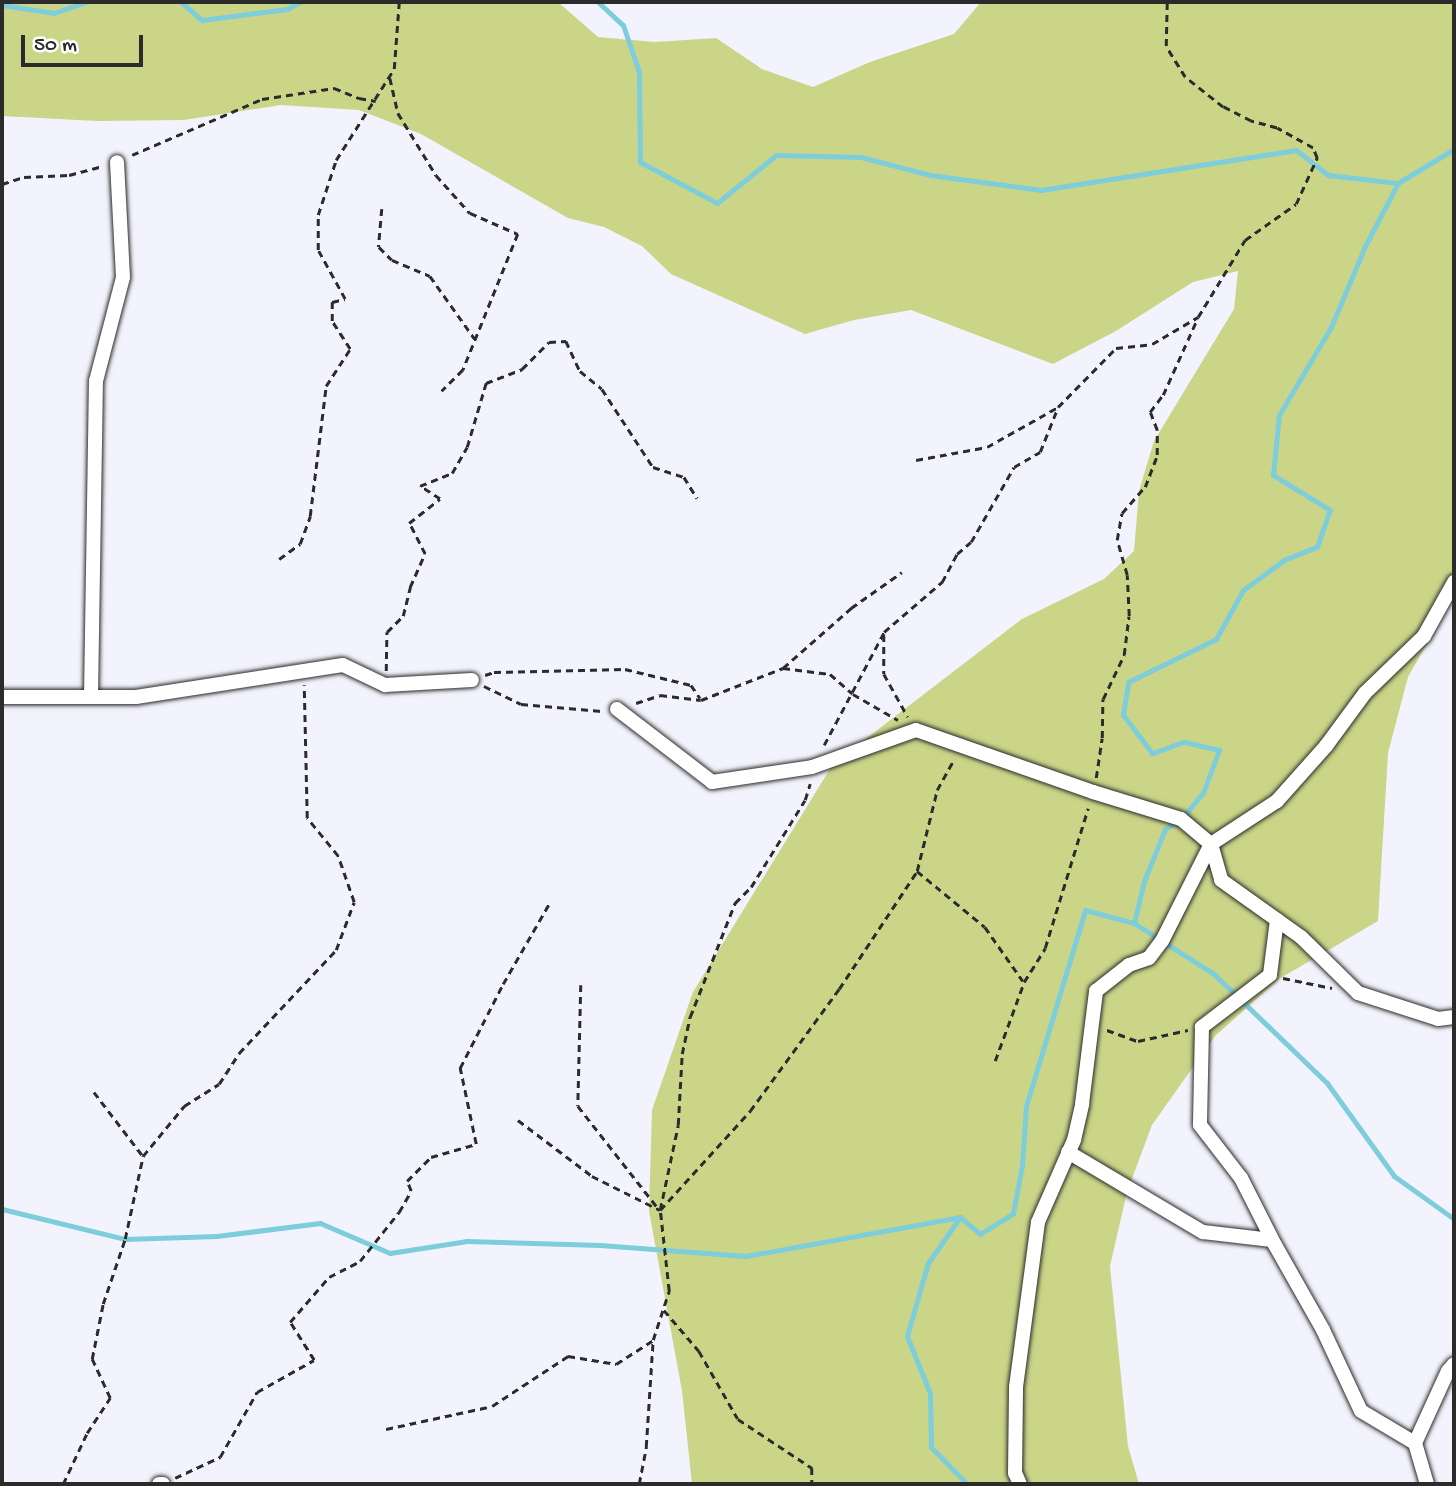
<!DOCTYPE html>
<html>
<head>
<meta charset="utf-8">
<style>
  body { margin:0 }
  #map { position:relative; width:1456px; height:1486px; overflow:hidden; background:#f3f3fd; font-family:"Gochi Hand",sans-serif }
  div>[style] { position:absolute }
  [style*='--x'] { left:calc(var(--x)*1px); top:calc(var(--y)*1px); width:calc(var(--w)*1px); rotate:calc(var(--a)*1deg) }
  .green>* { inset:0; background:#cad588 }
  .stream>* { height:5px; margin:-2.5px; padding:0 2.5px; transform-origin:2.5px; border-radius:2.5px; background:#7ecdda }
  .path>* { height:2.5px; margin-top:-1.25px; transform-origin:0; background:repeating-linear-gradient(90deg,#2b2b2b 0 7px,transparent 0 12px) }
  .roads { filter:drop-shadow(0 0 2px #2b2b2b) drop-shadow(0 0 2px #2b2b2b) }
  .street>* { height:14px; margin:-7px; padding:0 7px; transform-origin:7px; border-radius:7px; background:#fff }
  span { translate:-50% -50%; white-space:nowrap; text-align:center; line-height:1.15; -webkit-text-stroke:6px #fff; paint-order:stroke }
  .frame { position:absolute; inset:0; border:4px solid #2b2b2b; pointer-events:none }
  .scale { position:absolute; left:21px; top:35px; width:122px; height:32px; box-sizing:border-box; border:4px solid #2b2b2b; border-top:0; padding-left:9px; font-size:21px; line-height:24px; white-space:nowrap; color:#2b2b2b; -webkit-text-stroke:5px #fff; paint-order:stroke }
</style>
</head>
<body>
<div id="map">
  <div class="green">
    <i style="clip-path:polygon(2px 2px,558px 2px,598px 37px,655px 42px,716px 38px,762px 69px,813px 87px,870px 62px,954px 34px,981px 2px,1454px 2px,1454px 596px,1408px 677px,1388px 753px,1378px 921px,1279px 979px,1215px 1036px,1152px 1125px,1127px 1192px,1110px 1266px,1128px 1446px,1139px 1484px,692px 1484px,682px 1391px,649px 1211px,652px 1110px,693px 992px,833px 764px,1022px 619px,1104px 579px,1134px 551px,1139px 491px,1154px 441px,1234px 309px,1238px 271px,1193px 282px,1116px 331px,1053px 364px,911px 310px,854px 320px,805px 334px,671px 274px,642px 246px,604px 227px,568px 218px,421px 134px,359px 110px,281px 105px,184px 120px,97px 121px,2px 116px)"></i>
  </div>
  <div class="stream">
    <i style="--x:181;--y:2;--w:28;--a:41"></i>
    <i style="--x:202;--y:20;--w:86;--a:-7.4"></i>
    <i style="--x:287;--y:9;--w:15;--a:-28"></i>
    <i style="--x:598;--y:2;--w:34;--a:43"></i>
    <i style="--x:623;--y:25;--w:50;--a:71.2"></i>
    <i style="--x:639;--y:72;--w:90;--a:89.4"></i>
    <i style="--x:640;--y:162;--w:87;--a:28"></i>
    <i style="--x:717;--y:203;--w:76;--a:-39.1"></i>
    <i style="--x:776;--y:155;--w:85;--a:1.3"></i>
    <i style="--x:861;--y:157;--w:71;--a:14.6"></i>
    <i style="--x:930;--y:175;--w:112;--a:7.7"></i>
    <i style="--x:1041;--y:190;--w:258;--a:-8.9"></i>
    <i style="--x:1296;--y:150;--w:41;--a:38"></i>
    <i style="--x:1328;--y:175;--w:70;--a:6.5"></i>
    <i style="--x:2;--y:5;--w:53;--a:8.7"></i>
    <i style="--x:54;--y:13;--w:34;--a:-19"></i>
    <i style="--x:1134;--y:923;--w:95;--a:32.5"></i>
    <i style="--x:1214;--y:974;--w:157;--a:44"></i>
    <i style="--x:1327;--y:1083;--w:115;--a:54.2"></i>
    <i style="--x:1394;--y:1176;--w:74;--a:35.6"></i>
    <i style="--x:2;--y:1209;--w:127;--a:13.7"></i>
    <i style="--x:125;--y:1239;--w:92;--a:-1.9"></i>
    <i style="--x:217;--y:1236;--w:104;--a:-7.2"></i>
    <i style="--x:320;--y:1223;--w:76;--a:23.2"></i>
    <i style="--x:390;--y:1253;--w:78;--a:-8.9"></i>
    <i style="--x:467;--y:1241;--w:133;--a:1.7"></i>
    <i style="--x:600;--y:1245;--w:146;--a:4.3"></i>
    <i style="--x:746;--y:1256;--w:218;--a:-10.3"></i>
    <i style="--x:967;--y:1484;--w:52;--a:-134.2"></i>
    <i style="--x:931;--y:1447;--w:54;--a:-91.1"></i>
    <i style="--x:930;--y:1393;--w:61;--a:-112"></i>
    <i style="--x:907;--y:1336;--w:76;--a:-74"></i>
    <i style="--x:928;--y:1263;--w:56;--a:-55.2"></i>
    <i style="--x:960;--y:1217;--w:26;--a:40"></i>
    <i style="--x:980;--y:1234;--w:39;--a:-32"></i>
    <i style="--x:1013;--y:1213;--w:48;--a:-79.2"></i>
    <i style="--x:1022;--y:1166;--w:60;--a:-86.2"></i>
    <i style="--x:1026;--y:1106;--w:205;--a:-73.2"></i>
    <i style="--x:1085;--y:910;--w:51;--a:14.9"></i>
    <i style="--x:1134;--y:923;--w:43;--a:-76.6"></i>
    <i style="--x:1144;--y:881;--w:56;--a:-68"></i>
    <i style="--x:1165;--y:829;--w:19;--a:-32"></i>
    <i style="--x:1181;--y:819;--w:34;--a:-50"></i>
    <i style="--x:1203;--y:793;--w:46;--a:-69.6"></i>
    <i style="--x:1219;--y:750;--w:37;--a:-167"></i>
    <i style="--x:1183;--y:742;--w:33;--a:160"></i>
    <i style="--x:1152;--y:753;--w:48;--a:-127.3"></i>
    <i style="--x:1123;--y:715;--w:33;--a:-81"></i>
    <i style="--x:1128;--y:682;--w:98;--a:-26"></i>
    <i style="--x:1216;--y:639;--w:56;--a:-61.1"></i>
    <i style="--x:1243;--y:590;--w:51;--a:-36.2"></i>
    <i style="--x:1284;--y:560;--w:35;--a:-22"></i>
    <i style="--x:1317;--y:547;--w:39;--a:-71"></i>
    <i style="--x:1330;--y:510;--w:67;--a:-148.4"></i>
    <i style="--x:1273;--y:475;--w:60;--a:-84.3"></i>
    <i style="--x:1279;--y:415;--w:102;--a:-59.4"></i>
    <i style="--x:1331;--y:327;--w:88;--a:-67.2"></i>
    <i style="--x:1365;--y:246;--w:71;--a:-62.4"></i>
    <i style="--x:1398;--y:183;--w:66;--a:-31.3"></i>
  </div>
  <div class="path">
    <i style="--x:394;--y:69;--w:67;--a:-85.7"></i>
    <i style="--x:390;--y:78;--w:36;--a:77"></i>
    <i style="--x:398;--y:113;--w:73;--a:58.5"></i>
    <i style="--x:436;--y:175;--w:51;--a:48.2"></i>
    <i style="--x:470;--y:213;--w:52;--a:23.6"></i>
    <i style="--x:518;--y:234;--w:147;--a:112"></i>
    <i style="--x:463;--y:370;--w:30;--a:135"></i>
    <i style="--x:132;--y:155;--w:142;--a:-23.3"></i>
    <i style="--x:262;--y:99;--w:73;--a:-8.7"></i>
    <i style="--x:334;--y:88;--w:27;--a:22"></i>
    <i style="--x:359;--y:98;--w:17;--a:10"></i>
    <i style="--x:2;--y:184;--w:23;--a:-18"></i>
    <i style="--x:24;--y:177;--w:45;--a:-2.5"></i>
    <i style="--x:69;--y:175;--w:34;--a:-15"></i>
    <i style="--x:382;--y:209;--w:38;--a:95"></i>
    <i style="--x:379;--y:247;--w:18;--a:45"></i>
    <i style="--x:392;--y:260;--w:41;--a:22.8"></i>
    <i style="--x:430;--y:276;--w:77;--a:54.5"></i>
    <i style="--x:916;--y:460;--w:72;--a:-10.4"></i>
    <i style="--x:987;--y:447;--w:81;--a:-29.4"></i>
    <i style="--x:279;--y:559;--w:26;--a:-36"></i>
    <i style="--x:300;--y:544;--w:30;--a:-70"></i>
    <i style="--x:310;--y:516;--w:131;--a:-83"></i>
    <i style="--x:326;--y:386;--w:44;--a:-57"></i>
    <i style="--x:350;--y:349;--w:33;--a:-123"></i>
    <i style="--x:332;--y:321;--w:19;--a:-90"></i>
    <i style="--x:332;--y:302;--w:13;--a:-13"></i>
    <i style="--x:345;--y:299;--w:56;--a:-118.9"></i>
    <i style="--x:318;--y:250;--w:35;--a:-90"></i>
    <i style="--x:318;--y:215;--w:58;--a:-71.9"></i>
    <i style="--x:336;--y:160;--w:108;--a:-57.5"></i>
    <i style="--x:884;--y:635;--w:39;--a:90"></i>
    <i style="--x:884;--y:674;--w:49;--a:60.8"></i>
    <i style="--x:783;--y:668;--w:47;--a:7.3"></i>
    <i style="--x:830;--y:674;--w:30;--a:41"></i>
    <i style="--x:853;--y:694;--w:52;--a:30"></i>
    <i style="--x:386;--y:671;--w:39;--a:-89"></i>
    <i style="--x:387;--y:632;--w:23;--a:-45"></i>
    <i style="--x:403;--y:616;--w:30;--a:-76"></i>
    <i style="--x:410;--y:587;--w:36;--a:-66"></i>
    <i style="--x:425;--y:554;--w:35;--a:-117"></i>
    <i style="--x:409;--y:523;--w:39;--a:-38"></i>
    <i style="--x:440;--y:499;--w:24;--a:-147"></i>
    <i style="--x:420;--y:486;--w:35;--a:-22"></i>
    <i style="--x:452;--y:473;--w:30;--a:-60"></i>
    <i style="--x:467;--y:447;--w:67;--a:-73.5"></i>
    <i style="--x:486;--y:383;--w:39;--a:-21"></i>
    <i style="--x:522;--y:369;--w:38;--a:-45"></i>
    <i style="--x:549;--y:342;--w:17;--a:-3"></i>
    <i style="--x:566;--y:341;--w:33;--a:65"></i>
    <i style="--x:580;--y:371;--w:28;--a:39"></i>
    <i style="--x:602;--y:389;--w:93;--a:56.8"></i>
    <i style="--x:653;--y:467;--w:33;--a:18"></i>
    <i style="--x:684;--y:477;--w:25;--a:58"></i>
    <i style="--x:485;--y:675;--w:9;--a:-18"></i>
    <i style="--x:494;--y:672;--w:131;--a:-1.3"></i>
    <i style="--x:625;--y:669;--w:68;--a:13.6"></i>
    <i style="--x:691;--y:685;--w:16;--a:55"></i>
    <i style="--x:484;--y:686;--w:41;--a:25.9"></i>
    <i style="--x:521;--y:704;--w:81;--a:4.9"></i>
    <i style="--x:636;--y:703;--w:25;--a:-18"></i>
    <i style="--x:660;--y:695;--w:41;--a:7"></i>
    <i style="--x:701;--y:700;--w:88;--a:-21.3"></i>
    <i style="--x:783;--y:668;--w:91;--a:-41.4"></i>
    <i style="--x:851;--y:608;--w:62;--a:-35.2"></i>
    <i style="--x:824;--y:745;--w:128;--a:-62"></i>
    <i style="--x:884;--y:632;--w:77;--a:-40.8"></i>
    <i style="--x:942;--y:582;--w:32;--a:-62"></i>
    <i style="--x:957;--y:554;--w:18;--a:-41"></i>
    <i style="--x:971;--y:542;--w:86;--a:-60.2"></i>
    <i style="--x:1014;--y:467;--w:30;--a:-30"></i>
    <i style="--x:1040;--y:452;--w:48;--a:-68.2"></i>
    <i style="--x:1058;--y:407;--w:83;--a:-45.5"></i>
    <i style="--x:1116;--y:348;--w:36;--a:-6"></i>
    <i style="--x:1152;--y:344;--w:53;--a:-30.4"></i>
    <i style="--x:1096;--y:778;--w:40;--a:-81.5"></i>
    <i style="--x:1102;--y:738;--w:39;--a:-89"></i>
    <i style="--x:1103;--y:699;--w:49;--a:-64.5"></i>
    <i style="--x:1124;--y:655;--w:39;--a:-83"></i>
    <i style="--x:1129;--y:616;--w:41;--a:-92.8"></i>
    <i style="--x:1127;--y:575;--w:36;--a:-106"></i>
    <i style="--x:1117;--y:540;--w:27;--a:-80"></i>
    <i style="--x:1122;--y:513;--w:35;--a:-49"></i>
    <i style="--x:1145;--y:487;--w:34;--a:-69"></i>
    <i style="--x:1157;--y:455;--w:25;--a:-90"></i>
    <i style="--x:1157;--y:430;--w:19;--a:-111"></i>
    <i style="--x:1150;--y:412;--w:21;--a:-53"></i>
    <i style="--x:1163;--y:395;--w:85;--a:-65.8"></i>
    <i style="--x:1198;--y:317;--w:90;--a:-58.6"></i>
    <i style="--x:1245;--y:240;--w:62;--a:-35.2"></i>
    <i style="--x:1296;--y:204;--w:51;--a:-65.5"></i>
    <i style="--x:1317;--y:158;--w:11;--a:-112"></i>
    <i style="--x:1313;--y:148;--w:41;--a:-150.9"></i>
    <i style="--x:1277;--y:128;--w:27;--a:-165"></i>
    <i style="--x:1251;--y:121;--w:31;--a:-153"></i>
    <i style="--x:1223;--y:107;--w:48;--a:-141.7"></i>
    <i style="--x:1185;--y:77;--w:36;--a:-122"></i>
    <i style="--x:1166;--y:46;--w:44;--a:-88.7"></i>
    <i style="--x:917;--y:871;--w:88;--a:39.5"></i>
    <i style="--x:985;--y:927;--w:66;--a:54.9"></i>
    <i style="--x:1283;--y:978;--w:50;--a:11.5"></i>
    <i style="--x:581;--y:985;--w:121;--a:91.4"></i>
    <i style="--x:578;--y:1106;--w:130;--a:51.9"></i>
    <i style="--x:1107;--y:1030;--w:33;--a:20"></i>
    <i style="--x:1138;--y:1041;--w:51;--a:-12.4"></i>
    <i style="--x:995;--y:1061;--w:84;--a:-69.8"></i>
    <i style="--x:1024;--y:982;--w:40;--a:-58"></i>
    <i style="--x:1045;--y:948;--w:146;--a:-72.9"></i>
    <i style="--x:94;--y:1092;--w:81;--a:52.6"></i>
    <i style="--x:518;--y:1120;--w:93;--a:37.1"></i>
    <i style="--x:592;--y:1176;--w:76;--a:26.6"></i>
    <i style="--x:660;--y:1210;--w:134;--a:-47.7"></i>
    <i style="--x:750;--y:1111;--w:151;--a:-53.9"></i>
    <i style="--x:839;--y:989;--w:141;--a:-56.5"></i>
    <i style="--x:917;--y:871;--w:83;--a:-76.1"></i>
    <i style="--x:937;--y:790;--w:35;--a:-61"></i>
    <i style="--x:664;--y:1310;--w:54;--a:49.5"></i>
    <i style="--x:699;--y:1351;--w:78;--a:60.2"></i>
    <i style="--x:738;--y:1419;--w:89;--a:33.5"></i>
    <i style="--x:812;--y:1468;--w:16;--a:90"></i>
    <i style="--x:386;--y:1429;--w:108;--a:-12.2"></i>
    <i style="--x:492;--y:1406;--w:91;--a:-33.3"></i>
    <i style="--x:568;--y:1356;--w:49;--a:9.5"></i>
    <i style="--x:616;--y:1364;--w:43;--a:-32.6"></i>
    <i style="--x:175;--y:1478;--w:50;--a:-25"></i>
    <i style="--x:220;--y:1457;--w:75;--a:-60.4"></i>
    <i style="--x:257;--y:1392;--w:65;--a:-29.3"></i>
    <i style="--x:314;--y:1360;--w:45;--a:-122.3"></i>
    <i style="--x:290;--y:1322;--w:60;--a:-49.1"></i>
    <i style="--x:329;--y:1277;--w:35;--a:-27"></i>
    <i style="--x:360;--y:1261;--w:63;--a:-51.5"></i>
    <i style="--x:399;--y:1212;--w:24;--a:-60"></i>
    <i style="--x:411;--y:1191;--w:11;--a:-112"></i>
    <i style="--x:407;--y:1181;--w:34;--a:-45"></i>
    <i style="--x:431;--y:1157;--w:47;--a:-16.1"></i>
    <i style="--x:476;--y:1144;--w:78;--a:-101.9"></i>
    <i style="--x:460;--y:1068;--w:94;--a:-62.9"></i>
    <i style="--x:503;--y:984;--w:92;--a:-60.1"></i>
    <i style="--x:63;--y:1484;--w:56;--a:-64.8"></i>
    <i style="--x:87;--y:1433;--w:42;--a:-56.7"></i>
    <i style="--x:110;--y:1398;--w:43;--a:-114.8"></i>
    <i style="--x:92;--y:1359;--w:56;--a:-78.7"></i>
    <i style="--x:103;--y:1304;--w:69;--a:-71.3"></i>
    <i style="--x:125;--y:1239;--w:85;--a:-77.8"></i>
    <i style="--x:143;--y:1156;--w:65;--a:-50.6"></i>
    <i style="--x:184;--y:1106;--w:41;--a:-32.2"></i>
    <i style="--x:219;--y:1084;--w:37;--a:-57"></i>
    <i style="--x:239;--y:1053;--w:141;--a:-46.7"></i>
    <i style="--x:336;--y:950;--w:51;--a:-69.4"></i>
    <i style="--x:354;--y:902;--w:49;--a:-109.2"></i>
    <i style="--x:338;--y:856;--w:49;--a:-129.2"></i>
    <i style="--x:307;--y:818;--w:133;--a:-91.3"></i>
    <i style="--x:639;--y:1484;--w:38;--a:-79"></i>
    <i style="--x:646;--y:1447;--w:107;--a:-86.3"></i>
    <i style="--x:653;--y:1340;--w:52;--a:-71.9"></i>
    <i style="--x:669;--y:1291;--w:81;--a:-96.3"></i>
    <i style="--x:660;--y:1210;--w:87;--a:-78"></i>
    <i style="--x:678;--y:1125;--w:71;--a:-86.8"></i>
    <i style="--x:682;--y:1054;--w:38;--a:-78"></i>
    <i style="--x:690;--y:1017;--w:123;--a:-68.5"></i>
    <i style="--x:735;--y:903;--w:23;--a:-45"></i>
    <i style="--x:751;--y:887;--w:102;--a:-58.2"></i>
    <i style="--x:805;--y:800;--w:17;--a:-73"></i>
  </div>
  <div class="roads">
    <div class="street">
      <i style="--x:2;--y:697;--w:134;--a:0"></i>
      <i style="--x:136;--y:697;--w:209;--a:-8.8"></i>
      <i style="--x:343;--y:665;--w:47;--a:25.5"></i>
      <i style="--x:385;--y:685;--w:87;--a:-3.3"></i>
      <i style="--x:91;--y:697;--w:316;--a:-89.1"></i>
      <i style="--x:96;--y:381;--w:107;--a:-75.4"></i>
      <i style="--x:123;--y:277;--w:115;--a:-93"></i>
      <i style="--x:617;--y:709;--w:120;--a:37.5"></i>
      <i style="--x:712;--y:782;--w:101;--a:-8.5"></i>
      <i style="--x:812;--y:767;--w:110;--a:-19.6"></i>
      <i style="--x:916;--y:730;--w:188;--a:19.3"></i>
      <i style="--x:1093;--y:792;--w:92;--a:17.1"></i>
      <i style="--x:1181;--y:819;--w:39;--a:40"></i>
      <i style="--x:1211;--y:844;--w:37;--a:74"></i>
      <i style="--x:1221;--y:880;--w:98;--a:35.5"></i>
      <i style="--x:1301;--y:937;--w:80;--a:44.5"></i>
      <i style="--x:1358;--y:993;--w:84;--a:18"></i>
      <i style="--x:1438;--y:1019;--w:16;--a:-7"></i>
      <i style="--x:1277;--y:920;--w:55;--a:97.3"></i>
      <i style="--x:1270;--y:975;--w:86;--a:142.6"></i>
      <i style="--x:1202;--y:1027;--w:98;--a:91.2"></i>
      <i style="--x:1200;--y:1125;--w:67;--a:52.3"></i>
      <i style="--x:1241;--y:1178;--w:75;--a:63.1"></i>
      <i style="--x:1275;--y:1245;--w:98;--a:60.5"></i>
      <i style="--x:1323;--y:1330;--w:89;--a:64.9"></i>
      <i style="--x:1361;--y:1411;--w:63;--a:30.7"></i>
      <i style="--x:1415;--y:1443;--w:43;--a:73.7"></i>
      <i style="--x:1068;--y:1152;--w:157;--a:30.7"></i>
      <i style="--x:1203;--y:1232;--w:69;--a:6.6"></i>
      <i style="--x:1415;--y:1443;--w:79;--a:-65.4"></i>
      <i style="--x:1448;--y:1371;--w:9;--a:-49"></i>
      <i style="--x:159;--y:1484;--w:4;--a:0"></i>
      <i style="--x:1020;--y:1484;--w:12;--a:-114"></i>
      <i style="--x:1015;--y:1473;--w:86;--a:-89.3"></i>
      <i style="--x:1016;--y:1387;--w:166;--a:-82.4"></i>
      <i style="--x:1038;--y:1222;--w:90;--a:-66.3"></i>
      <i style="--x:1074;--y:1140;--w:37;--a:-77"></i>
      <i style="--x:1082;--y:1104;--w:114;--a:-82.9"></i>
      <i style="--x:1096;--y:991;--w:42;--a:-38.2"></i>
      <i style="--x:1129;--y:965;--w:21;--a:-19"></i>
      <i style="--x:1149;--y:958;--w:21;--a:-53"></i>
      <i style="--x:1162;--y:941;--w:109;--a:-63.2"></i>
      <i style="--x:1211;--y:844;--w:79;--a:-33.1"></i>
      <i style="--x:1277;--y:801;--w:74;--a:-48.3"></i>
      <i style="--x:1326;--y:746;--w:66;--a:-53.7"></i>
      <i style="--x:1365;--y:693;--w:82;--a:-44"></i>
      <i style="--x:1424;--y:636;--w:62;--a:-60.9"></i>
    </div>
  </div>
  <div class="frame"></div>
  <div class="scale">50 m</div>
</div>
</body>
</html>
